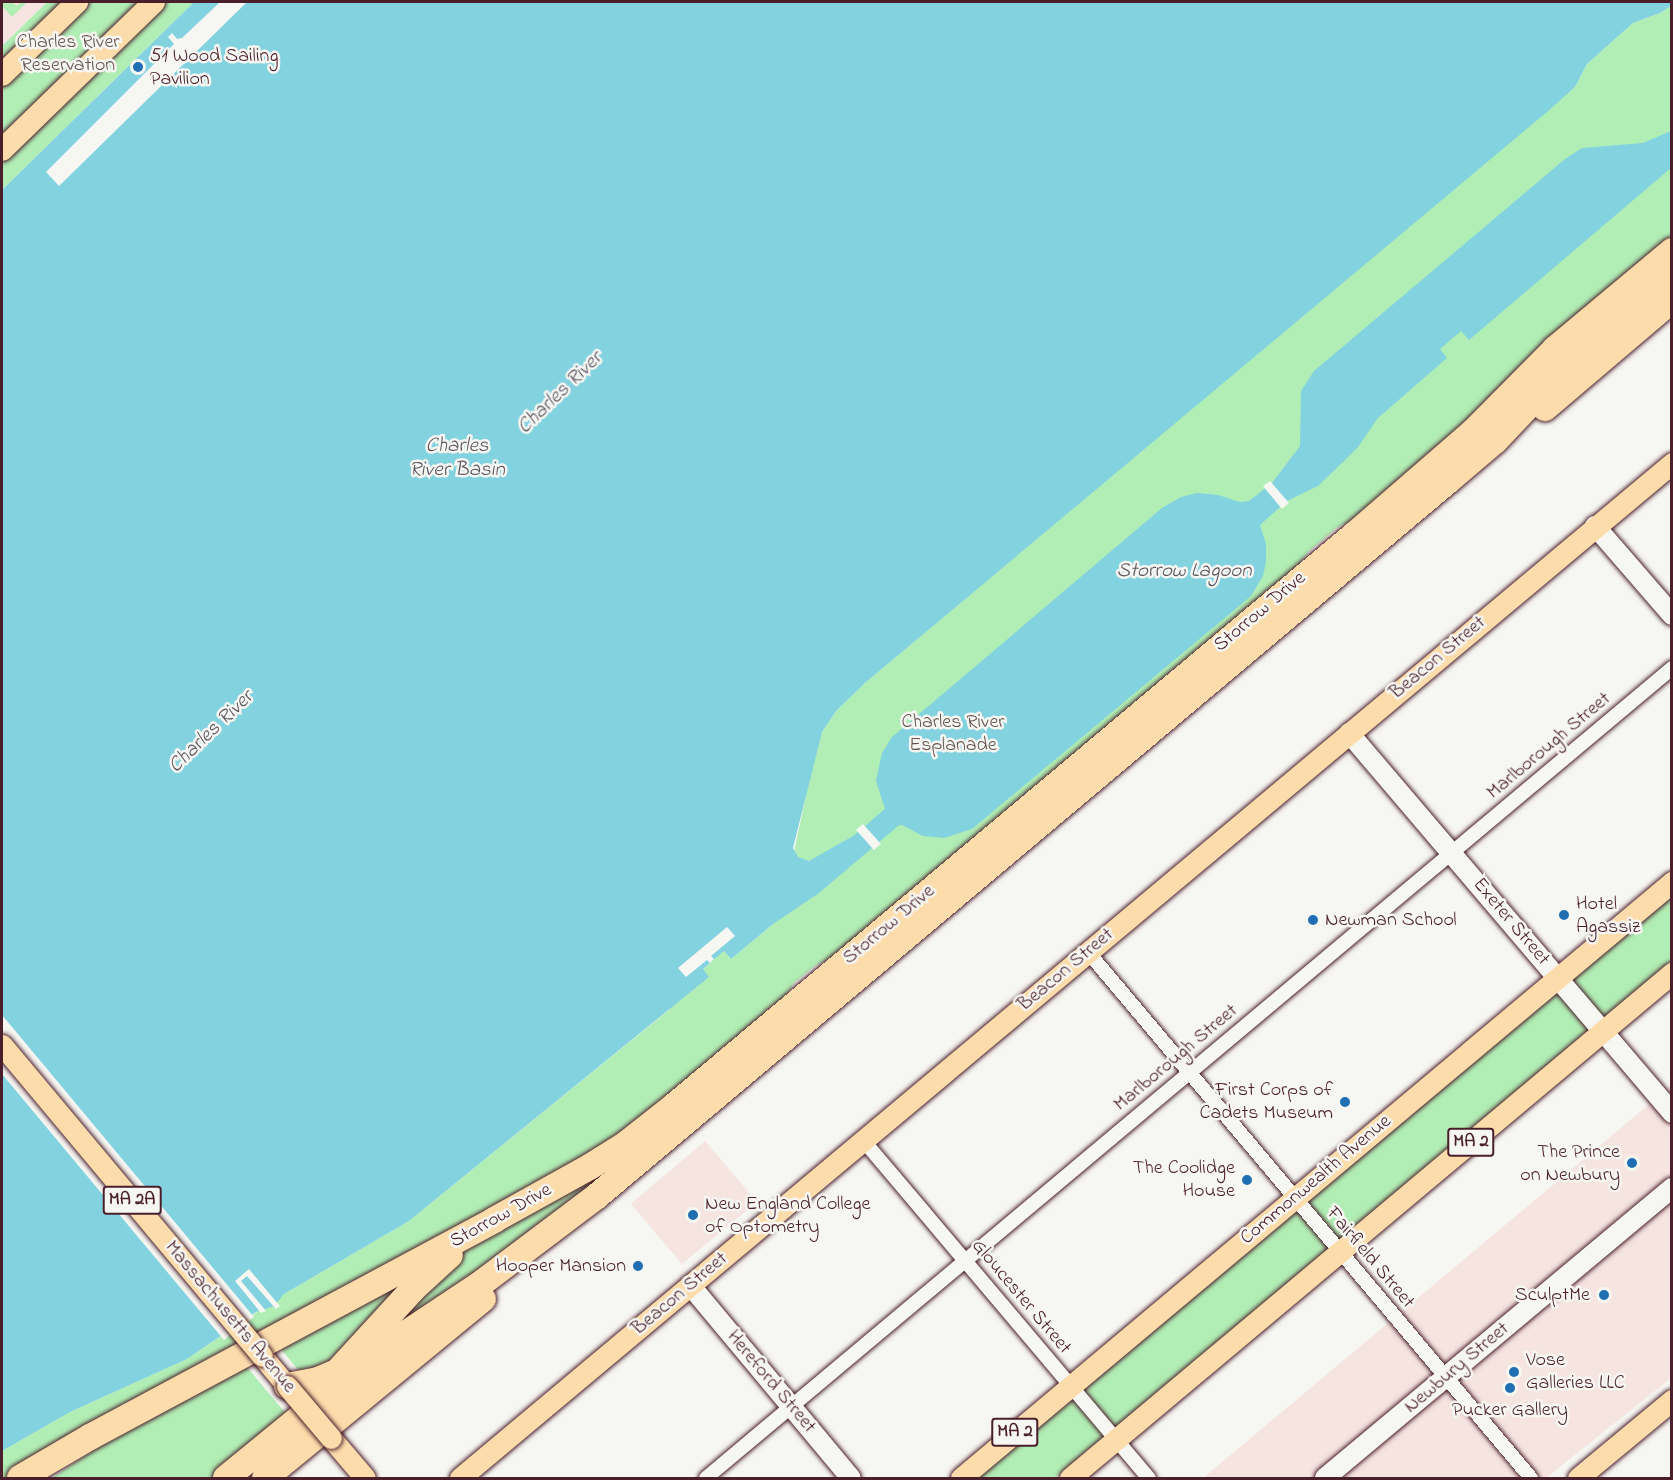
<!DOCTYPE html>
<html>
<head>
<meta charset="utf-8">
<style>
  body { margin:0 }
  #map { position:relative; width:1673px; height:1480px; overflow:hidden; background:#f6f6f2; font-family:"Indie Flower",sans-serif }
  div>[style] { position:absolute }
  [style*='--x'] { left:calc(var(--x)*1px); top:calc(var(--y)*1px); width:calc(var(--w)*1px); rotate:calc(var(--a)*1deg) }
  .built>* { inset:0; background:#f6e4e0 }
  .green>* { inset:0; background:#b1eeb5 }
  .water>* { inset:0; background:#83d2e0 }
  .pier>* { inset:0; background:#f6f6f2 }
  .roads { filter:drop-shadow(0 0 2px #4a1f2b) drop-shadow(0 0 2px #4a1f2b) }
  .minor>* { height:14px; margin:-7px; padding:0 7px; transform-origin:7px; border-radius:7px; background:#f6f6f2 }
  .secondary>* { height:20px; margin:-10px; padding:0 10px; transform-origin:10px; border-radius:10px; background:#f6f6f2 }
  .primary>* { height:21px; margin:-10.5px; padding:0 10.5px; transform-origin:10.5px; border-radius:10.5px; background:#fddcac }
  .trunk>* { height:22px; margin:-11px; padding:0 11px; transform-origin:11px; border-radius:11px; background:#fddcac }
  .motorway>* { height:26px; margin:-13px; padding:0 13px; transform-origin:13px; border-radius:13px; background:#fddcac }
  .bridges { filter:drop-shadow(0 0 2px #4a1f2b) drop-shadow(0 0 2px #4a1f2b) }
  .primary-bridge>* { height:21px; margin:-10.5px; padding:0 10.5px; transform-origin:10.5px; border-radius:10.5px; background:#fddcac }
  .dots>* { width:16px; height:16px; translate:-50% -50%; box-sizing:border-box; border:3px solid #f6f6f2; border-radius:50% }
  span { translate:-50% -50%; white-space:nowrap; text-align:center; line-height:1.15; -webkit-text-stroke:5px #f6f6f2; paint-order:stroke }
  .shield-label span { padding:2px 4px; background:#f6f6f2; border:2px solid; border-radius:4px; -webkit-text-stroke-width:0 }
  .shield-label { font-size:18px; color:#4a1f2b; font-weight:700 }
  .park-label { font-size:20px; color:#64534e }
  .poi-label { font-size:20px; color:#4a1f2b }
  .left { translate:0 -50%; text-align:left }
  .right { translate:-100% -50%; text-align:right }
  .street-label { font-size:20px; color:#4a1f2b }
  .water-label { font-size:21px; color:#5b5561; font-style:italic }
  .frame { position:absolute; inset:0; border:3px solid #4a1f2b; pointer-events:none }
</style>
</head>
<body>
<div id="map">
  <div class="built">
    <i style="clip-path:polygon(2px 2px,47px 2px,2px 46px)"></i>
    <i style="clip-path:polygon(1671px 1086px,1671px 1378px,1546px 1478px,1203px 1478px)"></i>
    <i style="clip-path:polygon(705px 1141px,757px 1202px,682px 1264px,631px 1204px)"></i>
  </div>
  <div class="green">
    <i style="clip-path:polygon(4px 2px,12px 2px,17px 6px,21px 2px,27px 2px,12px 17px,2px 6px)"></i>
    <i style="clip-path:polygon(47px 2px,194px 2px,2px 190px,2px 46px)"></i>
    <i style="clip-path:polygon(1671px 6px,1671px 238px,1545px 345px,1456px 432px,1359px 517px,1336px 528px,1308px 552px,1294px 571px,839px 954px,816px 965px,795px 982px,779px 1004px,648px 1113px,594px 1152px,7px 1478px,2px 1478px,2px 1451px,70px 1412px,187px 1359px,284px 1294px,409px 1221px,669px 1010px,703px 969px,724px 951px,731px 959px,773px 924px,794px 852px,813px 763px,822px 732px,837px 710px,865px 683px,1575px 87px,1587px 64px,1633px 23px,1660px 13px)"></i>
    <i style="clip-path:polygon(1671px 893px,1671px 961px,1610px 1014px,1055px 1478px,974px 1478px)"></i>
    <i style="clip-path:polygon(636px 1149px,596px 1184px,406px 1323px,303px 1376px,281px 1349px)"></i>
    <i style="clip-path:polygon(247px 1367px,287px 1415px,211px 1478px,52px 1478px,103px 1444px)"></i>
  </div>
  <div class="water">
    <i style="clip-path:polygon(194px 2px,1671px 2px,1671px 6px,1660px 13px,1633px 23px,1587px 64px,1575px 87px,1547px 112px,865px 683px,837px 710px,822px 732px,793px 848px,798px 857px,809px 861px,853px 836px,885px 809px,876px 781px,882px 753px,892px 737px,1162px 508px,1181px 497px,1197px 493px,1218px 495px,1240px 502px,1249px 501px,1272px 483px,1300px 446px,1301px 391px,1314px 371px,1565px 159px,1582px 148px,1643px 143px,1671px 131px,1671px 168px,1469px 340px,1461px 331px,1440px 349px,1447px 358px,1378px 418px,1358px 447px,1343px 462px,1318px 486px,1287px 501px,1260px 525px,1266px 544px,1266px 562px,1263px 576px,1251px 596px,972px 829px,944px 838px,923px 836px,902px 825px,898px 826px,819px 893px,773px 924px,731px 959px,724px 951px,703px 969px,709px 977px,409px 1221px,284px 1294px,274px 1306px,256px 1312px,187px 1359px,70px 1412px,2px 1451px,2px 190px)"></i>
  </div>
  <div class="pier">
    <i style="clip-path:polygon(220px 2px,247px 2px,59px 186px,46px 172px,174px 44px,168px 37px,172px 33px,177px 39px,182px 38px)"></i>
    <i style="clip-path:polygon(1270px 481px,1289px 503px,1282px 509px,1263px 486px)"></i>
    <i style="clip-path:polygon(863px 824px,881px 844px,874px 850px,856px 830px)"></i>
    <i style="clip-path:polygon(727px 927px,735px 936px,711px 956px,714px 959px,710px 963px,707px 960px,686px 977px,678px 968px)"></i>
    <i style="clip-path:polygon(2px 1015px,254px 1317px,224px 1340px,2px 1074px)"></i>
    <i style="clip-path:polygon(249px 1269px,278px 1304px,280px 1306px,276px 1309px,247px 1276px,241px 1281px,266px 1311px,261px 1313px,235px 1281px)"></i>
  </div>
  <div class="roads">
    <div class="minor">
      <i style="--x:1088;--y:952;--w:688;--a:49.9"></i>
      <i style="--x:863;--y:1140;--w:443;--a:49.8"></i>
      <i style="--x:706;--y:1478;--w:1261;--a:-39.98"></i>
    </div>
    <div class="secondary">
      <i style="--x:1595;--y:526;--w:118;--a:49.1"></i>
      <i style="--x:1349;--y:733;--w:499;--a:49.6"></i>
      <i style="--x:690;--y:1285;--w:251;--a:50.2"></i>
      <i style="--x:1325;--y:1478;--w:452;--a:-39.9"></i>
    </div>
    <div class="primary">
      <i style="--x:262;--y:1356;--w:39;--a:50"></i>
      <i style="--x:331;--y:1438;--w:52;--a:49.6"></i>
      <i style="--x:460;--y:1478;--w:1581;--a:-39.94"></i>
      <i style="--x:961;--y:1478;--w:928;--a:-39.97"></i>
      <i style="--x:1070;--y:1478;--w:786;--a:-39.99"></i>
      <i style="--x:1578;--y:1478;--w:122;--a:-39.7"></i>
    </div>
    <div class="trunk">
      <i style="--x:2;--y:75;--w:105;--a:-44.2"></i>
      <i style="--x:2;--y:150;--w:212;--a:-44.2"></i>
    </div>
    <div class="motorway">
      <i style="--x:1545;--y:408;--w:167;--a:-40.4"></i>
      <i style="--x:287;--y:1386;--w:32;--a:-11"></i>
      <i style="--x:318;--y:1380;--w:21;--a:-23"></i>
      <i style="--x:337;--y:1372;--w:113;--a:-47.5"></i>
      <i style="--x:413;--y:1289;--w:50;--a:-42.6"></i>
      <i style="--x:20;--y:1478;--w:81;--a:-30.4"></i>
      <i style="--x:90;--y:1437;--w:459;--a:-28.2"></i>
      <i style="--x:494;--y:1220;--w:111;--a:-29.1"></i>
      <i style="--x:591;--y:1166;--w:41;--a:-32.2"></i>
      <i style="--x:626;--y:1144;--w:61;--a:-38.4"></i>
      <i style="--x:674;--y:1106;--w:888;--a:-40.02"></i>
      <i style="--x:1354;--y:535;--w:157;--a:-40.9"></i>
      <i style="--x:1473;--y:432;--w:117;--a:-45.3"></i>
      <i style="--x:1555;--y:349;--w:153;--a:-39.9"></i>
      <i style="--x:226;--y:1478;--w:208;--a:-39.3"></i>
      <i style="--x:387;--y:1346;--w:115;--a:-33.7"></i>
      <i style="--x:483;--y:1282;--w:143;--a:-37"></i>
      <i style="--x:597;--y:1196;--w:1113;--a:-40.04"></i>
      <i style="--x:1449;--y:480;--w:60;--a:-40.3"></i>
      <i style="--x:1495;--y:441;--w:108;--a:-46.5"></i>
      <i style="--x:1569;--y:363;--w:135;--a:-40.2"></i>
      <i style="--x:265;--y:1478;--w:282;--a:-39.4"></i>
    </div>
  </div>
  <div class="bridges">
    <div class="primary-bridge">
      <i style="--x:2;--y:1045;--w:405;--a:50.1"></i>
      <i style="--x:287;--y:1386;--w:68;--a:49.8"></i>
    </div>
  </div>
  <div class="dots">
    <i style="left:138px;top:67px;background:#1f6fb2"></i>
    <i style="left:1564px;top:915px;background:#1f6fb2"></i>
    <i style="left:1313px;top:920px;background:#1f6fb2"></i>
    <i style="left:1345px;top:1102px;background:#1f6fb2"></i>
    <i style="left:1632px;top:1163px;background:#1f6fb2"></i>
    <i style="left:1247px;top:1180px;background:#1f6fb2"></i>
    <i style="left:693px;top:1215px;background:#1f6fb2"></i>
    <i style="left:638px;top:1266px;background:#1f6fb2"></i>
    <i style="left:1604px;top:1295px;background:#1f6fb2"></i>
    <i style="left:1514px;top:1372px;background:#1f6fb2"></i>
    <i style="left:1510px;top:1388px;background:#1f6fb2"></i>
  </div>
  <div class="shield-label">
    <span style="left:1471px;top:1142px">MA 2</span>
    <span style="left:132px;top:1200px">MA 2A</span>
    <span style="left:1015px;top:1432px">MA 2</span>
  </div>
  <div class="park-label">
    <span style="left:68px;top:54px">Charles River<br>Reservation</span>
    <span style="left:953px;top:734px">Charles River<br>Esplanade</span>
  </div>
  <div class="poi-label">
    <span class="left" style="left:150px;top:68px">51 Wood Sailing<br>Pavilion</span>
    <span class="left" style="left:1576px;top:916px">Hotel<br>Agassiz</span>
    <span class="left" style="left:1325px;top:920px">Newman School</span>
    <span class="right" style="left:1333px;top:1102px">First Corps of<br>Cadets Museum</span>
    <span class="right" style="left:1620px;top:1164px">The Prince<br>on Newbury</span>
    <span class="right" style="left:1235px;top:1180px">The Coolidge<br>House</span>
    <span class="left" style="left:705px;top:1216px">New England College<br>of Optometry</span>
    <span class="right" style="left:626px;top:1266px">Hooper Mansion</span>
    <span class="right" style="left:1590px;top:1295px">SculptMe</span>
    <span class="left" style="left:1526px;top:1372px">Vose<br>Galleries LLC</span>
    <span style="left:1510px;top:1410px">Pucker Gallery</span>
  </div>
  <div class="street-label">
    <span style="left:1260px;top:612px;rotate:-40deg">Storrow Drive</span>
    <span style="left:1438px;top:658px;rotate:-40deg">Beacon Street</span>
    <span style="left:1549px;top:746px;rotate:-40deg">Marlborough Street</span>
    <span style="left:1511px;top:922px;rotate:50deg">Exeter Street</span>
    <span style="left:889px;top:925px;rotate:-40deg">Storrow Drive</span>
    <span style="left:1066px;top:970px;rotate:-40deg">Beacon Street</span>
    <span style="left:1176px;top:1058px;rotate:-40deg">Marlborough Street</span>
    <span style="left:1316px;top:1180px;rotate:-40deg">Commonwealth Avenue</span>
    <span style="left:501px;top:1216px;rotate:-29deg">Storrow Drive</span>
    <span style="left:1370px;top:1258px;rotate:50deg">Fairfield Street</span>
    <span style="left:680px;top:1294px;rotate:-40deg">Beacon Street</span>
    <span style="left:1021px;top:1297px;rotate:50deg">Gloucester Street</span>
    <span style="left:230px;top:1317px;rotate:50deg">Massachusetts Avenue</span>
    <span style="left:1457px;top:1368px;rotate:-40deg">Newbury Street</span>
    <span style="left:771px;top:1382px;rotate:50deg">Hereford Street</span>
  </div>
  <div class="water-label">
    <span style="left:560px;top:393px;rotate:-44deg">Charles River</span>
    <span style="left:457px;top:458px">Charles<br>River Basin</span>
    <span style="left:1184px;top:571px">Storrow Lagoon</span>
    <span style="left:211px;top:732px;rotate:-44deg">Charles River</span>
  </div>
  <div class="frame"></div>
</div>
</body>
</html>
